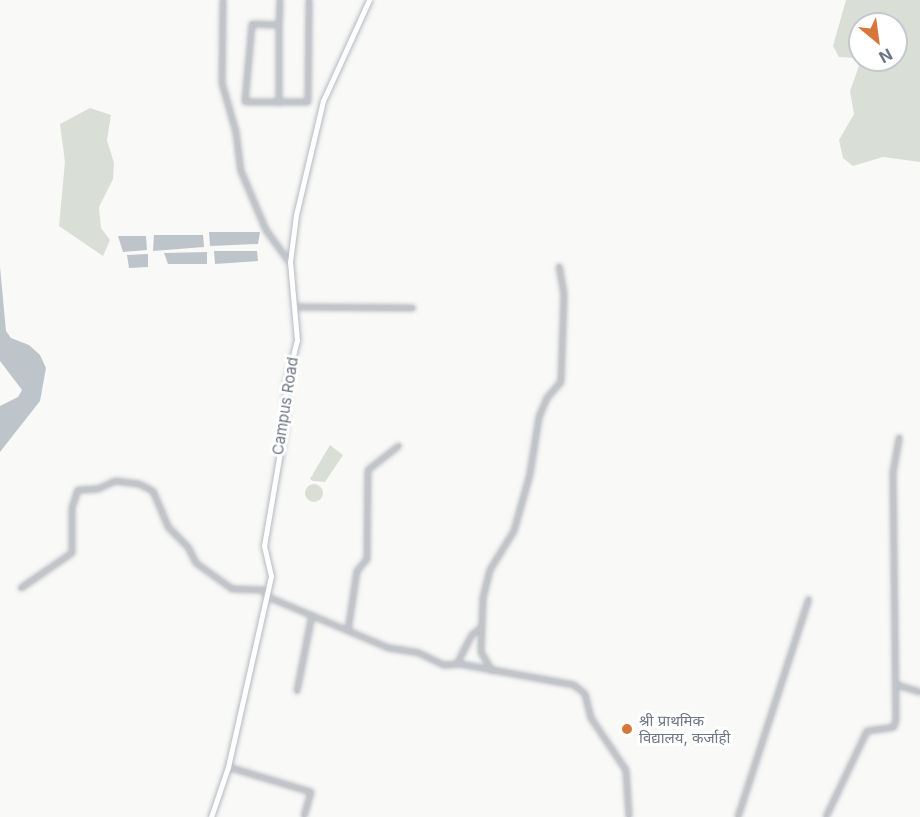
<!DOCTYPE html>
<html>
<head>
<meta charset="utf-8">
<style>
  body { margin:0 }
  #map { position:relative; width:920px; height:817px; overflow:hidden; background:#f9f9f8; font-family:Inter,"Noto Sans Devanagari",sans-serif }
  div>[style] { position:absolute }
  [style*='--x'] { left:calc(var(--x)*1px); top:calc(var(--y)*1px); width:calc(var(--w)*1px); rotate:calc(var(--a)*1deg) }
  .green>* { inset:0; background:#d9ded7 }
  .round { border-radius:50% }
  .water>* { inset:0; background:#bdc5cb }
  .roads { filter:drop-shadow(0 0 2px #b6babf) drop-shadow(0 0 2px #b6babf) }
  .street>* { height:4px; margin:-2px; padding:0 2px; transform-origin:2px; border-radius:2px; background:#c1c4c9 }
  .secondary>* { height:5px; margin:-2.5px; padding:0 2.5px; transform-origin:2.5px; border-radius:2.5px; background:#fff }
  .dots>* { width:16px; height:16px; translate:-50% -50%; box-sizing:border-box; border:3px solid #fff; border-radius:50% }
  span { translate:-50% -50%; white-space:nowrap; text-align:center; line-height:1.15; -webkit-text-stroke:6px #fff; paint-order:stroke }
  .street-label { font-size:15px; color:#6b7686 }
  .poi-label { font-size:15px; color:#6b7686 }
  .left { translate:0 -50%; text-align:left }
  .north { position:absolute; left:848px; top:12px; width:60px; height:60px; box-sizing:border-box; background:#fff; border:2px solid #c4c8cf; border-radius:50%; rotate:151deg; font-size:16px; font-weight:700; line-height:24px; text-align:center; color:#6b7686 }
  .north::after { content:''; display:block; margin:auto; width:21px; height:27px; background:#d7763b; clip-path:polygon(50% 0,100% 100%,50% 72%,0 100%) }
</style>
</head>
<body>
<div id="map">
  <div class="green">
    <i style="clip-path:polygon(evenodd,846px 0,920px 0,920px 162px,883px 157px,853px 166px,843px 158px,839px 140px,854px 114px,850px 91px,859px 66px,855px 58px,839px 57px,833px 46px,846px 0,860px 24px,896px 24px,896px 60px,860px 60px,860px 24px)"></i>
    <i style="clip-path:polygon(90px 108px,111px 115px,107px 140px,114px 163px,113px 179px,99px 207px,101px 228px,110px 240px,103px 256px,59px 226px,65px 162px,60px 124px)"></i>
    <i style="clip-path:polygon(330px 445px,343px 455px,325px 482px,313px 481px,310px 479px)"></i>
    <i class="round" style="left:305px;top:484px;width:18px;height:18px"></i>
  </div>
  <div class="water">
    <i style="clip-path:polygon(209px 232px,260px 232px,258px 244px,210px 246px)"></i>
    <i style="clip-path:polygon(154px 235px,203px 235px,204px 247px,153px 251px)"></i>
    <i style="clip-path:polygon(118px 236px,146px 236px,147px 250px,123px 252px)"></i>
    <i style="clip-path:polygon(214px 251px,257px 251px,258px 261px,215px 264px)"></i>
    <i style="clip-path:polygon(207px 252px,207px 264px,168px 264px,164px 253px)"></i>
    <i style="clip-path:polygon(148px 254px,148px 267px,129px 268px,127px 255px)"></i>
    <i style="clip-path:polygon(0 267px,6px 331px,11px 338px,29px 345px,40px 355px,46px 368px,40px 401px,0 452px,0 406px,18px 397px,22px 390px,0 361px)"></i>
  </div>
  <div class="roads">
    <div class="street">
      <i style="--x:223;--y:0;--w:83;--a:90.7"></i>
      <i style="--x:222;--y:83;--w:51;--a:74.1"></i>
      <i style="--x:236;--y:132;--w:39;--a:83"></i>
      <i style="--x:241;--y:171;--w:64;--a:67"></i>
      <i style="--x:266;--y:230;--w:39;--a:54"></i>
      <i style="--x:280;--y:0;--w:25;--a:92"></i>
      <i style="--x:279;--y:25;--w:27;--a:-178"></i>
      <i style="--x:252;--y:24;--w:78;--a:95.1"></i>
      <i style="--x:245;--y:102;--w:63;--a:0"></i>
      <i style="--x:308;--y:102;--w:102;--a:-89.4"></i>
      <i style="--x:279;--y:25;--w:78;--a:90"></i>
      <i style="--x:295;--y:307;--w:118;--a:0.5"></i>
      <i style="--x:21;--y:588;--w:62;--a:-34.5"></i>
      <i style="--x:72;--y:553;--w:45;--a:-90"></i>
      <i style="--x:72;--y:508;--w:19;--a:-72"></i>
      <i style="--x:78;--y:490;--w:20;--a:-3"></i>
      <i style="--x:98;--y:489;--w:19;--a:-25"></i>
      <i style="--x:115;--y:481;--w:24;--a:7"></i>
      <i style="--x:139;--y:484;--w:16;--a:27"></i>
      <i style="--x:153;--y:491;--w:39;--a:67"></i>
      <i style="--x:168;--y:527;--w:28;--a:45"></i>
      <i style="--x:188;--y:547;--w:18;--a:63"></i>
      <i style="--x:196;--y:563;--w:44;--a:35.8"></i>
      <i style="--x:232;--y:589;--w:31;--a:2"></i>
      <i style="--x:263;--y:590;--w:9;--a:54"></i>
      <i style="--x:268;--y:597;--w:131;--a:22.9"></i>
      <i style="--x:389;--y:648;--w:30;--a:9"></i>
      <i style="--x:419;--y:653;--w:28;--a:26"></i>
      <i style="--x:444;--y:665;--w:16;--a:-4"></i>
      <i style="--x:460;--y:664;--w:116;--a:10.4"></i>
      <i style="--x:574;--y:685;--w:14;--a:39"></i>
      <i style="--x:585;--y:694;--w:25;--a:76"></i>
      <i style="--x:591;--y:718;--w:63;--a:56.1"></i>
      <i style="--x:626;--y:770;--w:47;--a:86.3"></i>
      <i style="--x:348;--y:631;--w:61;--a:-81.5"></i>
      <i style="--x:357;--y:571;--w:16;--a:-50"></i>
      <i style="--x:367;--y:559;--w:89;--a:-89.4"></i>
      <i style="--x:368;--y:470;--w:39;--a:-38"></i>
      <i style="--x:457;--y:664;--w:33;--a:-63"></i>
      <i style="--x:472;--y:635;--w:13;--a:-39"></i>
      <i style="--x:492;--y:671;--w:22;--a:-120"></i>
      <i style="--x:481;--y:652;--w:54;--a:-87.9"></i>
      <i style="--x:483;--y:598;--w:29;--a:-76"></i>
      <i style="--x:490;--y:570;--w:46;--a:-58.4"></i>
      <i style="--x:514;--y:531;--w:59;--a:-74.3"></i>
      <i style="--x:530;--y:474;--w:58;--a:-81"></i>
      <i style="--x:539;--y:417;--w:21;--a:-67"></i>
      <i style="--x:547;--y:398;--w:21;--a:-49"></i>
      <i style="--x:561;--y:382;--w:88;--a:-88"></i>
      <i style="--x:564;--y:294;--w:28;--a:-100"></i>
      <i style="--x:897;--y:685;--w:24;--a:17"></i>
      <i style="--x:297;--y:691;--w:77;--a:-78.8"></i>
      <i style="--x:228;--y:767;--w:87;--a:16.8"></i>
      <i style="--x:311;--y:792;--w:25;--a:106"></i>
      <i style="--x:738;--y:817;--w:229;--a:-72"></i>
      <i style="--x:826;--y:817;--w:95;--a:-64.5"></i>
      <i style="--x:867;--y:731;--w:27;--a:-8"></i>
      <i style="--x:894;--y:727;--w:7;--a:-74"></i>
      <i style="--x:896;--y:720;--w:247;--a:-90.7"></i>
      <i style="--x:893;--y:473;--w:36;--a:-80"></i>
    </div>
    <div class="secondary">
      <i style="--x:211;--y:817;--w:53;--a:-71.2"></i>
      <i style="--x:228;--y:767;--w:196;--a:-77.3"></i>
      <i style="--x:271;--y:576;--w:31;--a:-103"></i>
      <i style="--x:264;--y:546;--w:125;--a:-80.3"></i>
      <i style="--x:285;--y:423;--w:40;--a:-88.6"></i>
      <i style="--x:286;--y:383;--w:44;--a:-75.7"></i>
      <i style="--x:297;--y:340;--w:78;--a:-95.1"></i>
      <i style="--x:290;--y:262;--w:47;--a:-82.7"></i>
      <i style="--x:296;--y:215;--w:117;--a:-76.7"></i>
      <i style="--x:323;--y:101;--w:111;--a:-65.5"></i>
    </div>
  </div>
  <div class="dots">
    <i style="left:627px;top:729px;background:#d7763b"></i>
  </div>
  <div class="street-label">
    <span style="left:285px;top:406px;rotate:-81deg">Campus Road</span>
  </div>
  <div class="poi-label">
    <span class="left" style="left:639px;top:729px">श्री प्राथमिक<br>विद्यालय, कर्जाही</span>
  </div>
  <div class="north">N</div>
</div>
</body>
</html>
